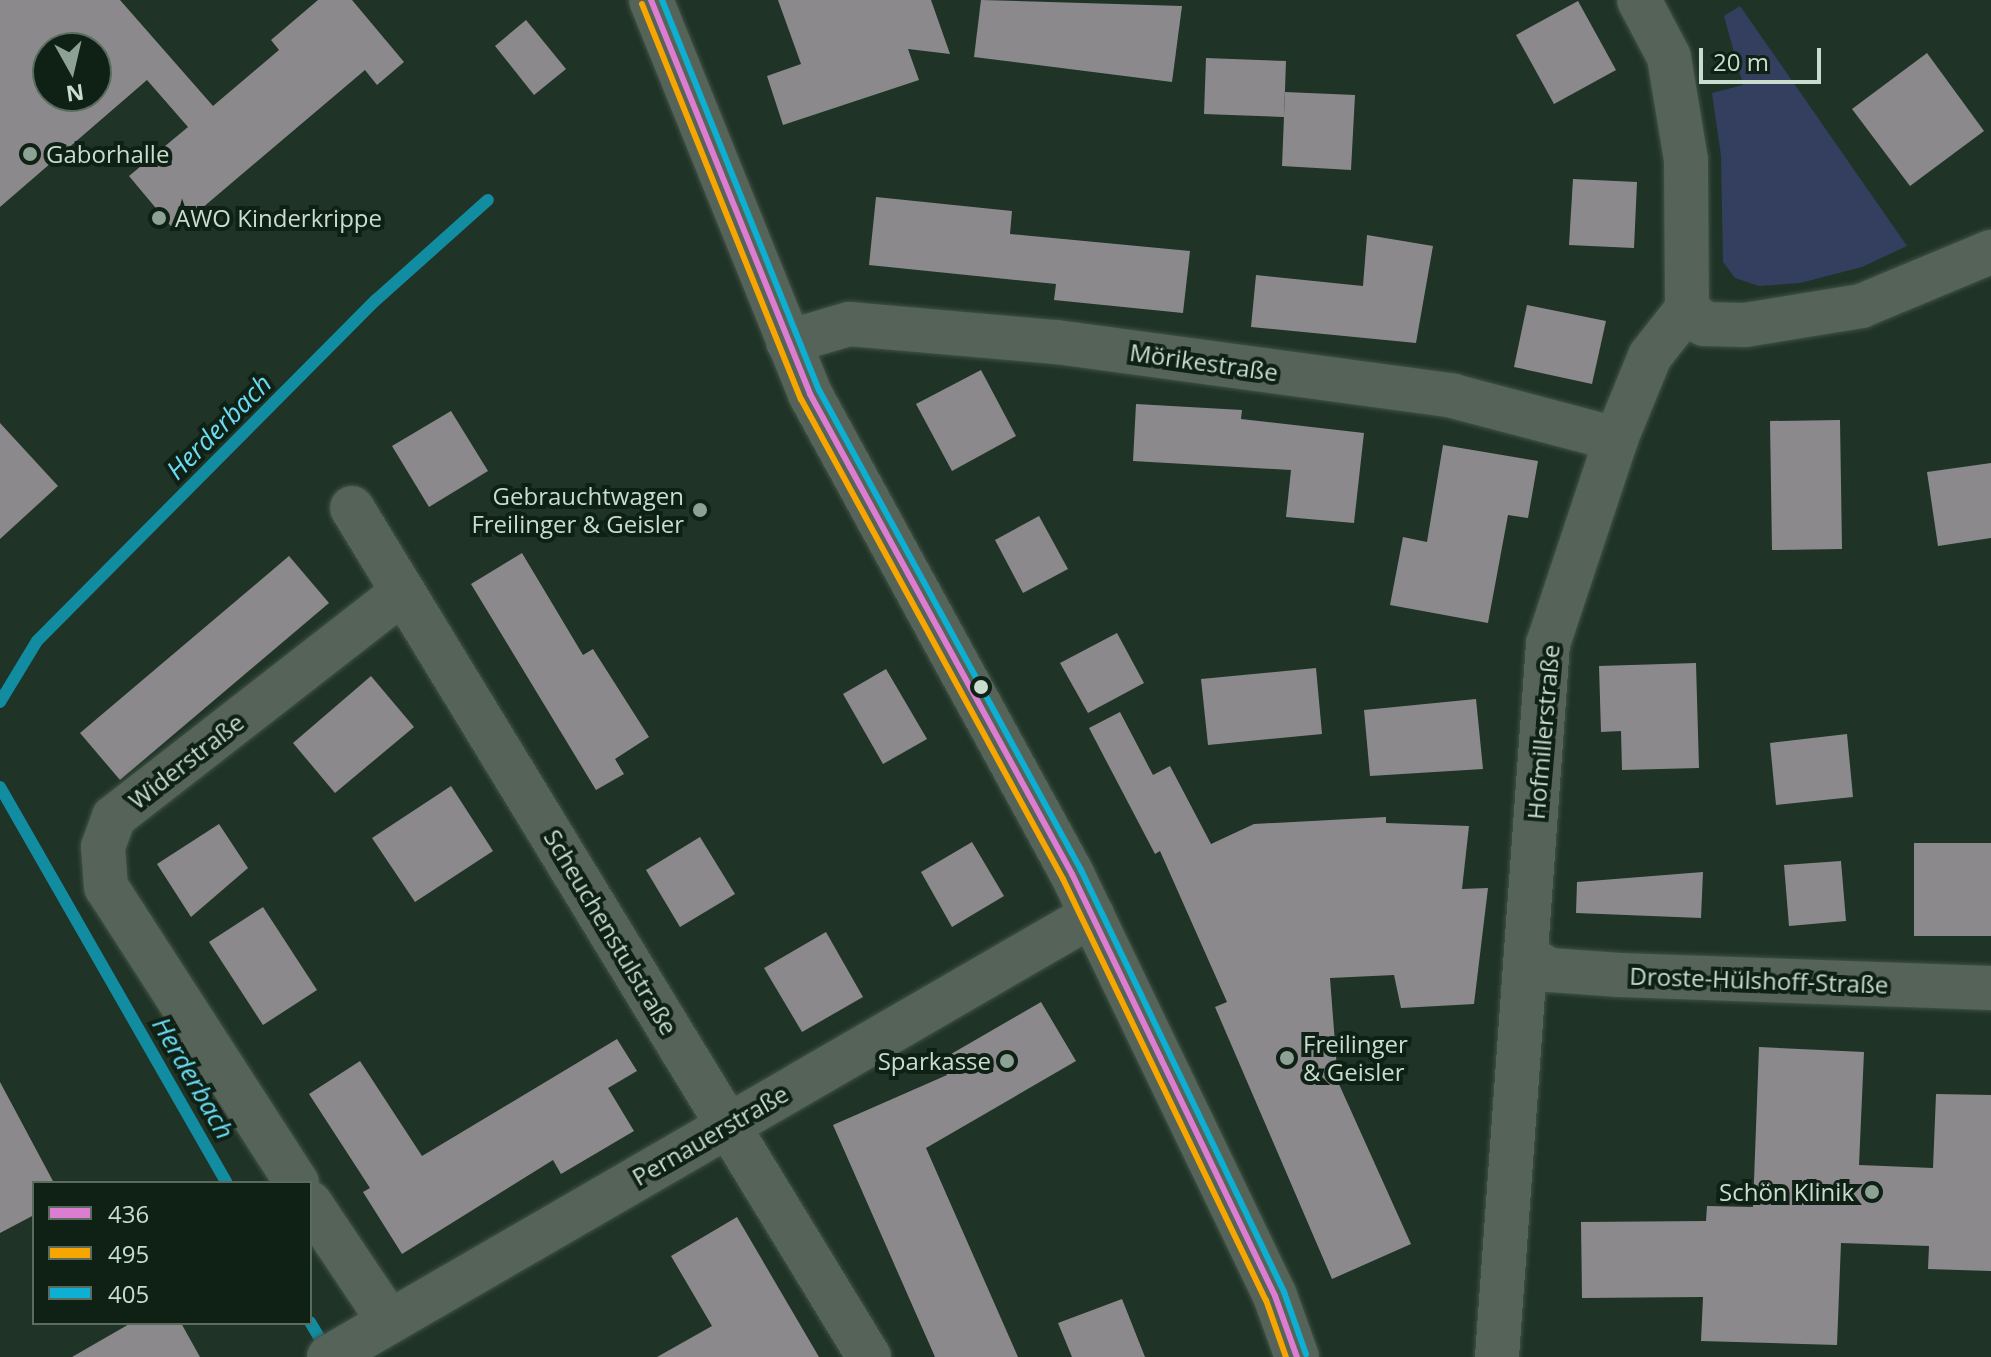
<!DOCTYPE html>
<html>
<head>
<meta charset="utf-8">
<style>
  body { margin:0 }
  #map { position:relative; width:1991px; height:1357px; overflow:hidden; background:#1f3427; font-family:"Open Sans",sans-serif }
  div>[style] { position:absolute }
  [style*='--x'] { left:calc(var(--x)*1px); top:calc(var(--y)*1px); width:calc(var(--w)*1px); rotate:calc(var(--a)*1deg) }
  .green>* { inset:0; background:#343e5f }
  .stream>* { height:12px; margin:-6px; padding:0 6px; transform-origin:6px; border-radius:6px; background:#128ca1 }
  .building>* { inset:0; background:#8c898d }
  .roads { filter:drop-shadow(0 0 2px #415146) drop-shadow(0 0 2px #415146) }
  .street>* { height:44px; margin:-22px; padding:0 22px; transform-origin:22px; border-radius:22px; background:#556359 }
  .secondary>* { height:44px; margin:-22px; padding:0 22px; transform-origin:22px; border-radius:22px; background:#556359 }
  .bus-1>* { height:6px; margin:-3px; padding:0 3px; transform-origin:3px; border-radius:3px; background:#dd7dd2 }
  .bus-2>* { height:6px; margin:-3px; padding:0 3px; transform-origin:3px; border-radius:3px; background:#f7a600 }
  .bus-3>* { height:6px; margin:-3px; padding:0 3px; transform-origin:3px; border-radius:3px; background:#0dafd3 }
  .dots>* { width:22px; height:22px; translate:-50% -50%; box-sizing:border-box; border:4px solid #0f2015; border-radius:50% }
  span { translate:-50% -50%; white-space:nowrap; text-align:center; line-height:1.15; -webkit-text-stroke:8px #0f2015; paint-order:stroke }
  .poi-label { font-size:24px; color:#c8ddce }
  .left { translate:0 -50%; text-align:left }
  .right { translate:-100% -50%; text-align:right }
  .street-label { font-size:24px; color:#c8ddce }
  .water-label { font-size:26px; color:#6adcf5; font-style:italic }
  .legend { position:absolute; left:32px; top:1181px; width:280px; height:144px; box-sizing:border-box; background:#0f2015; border:2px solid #596c5f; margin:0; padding:10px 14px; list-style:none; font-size:24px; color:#c8ddce }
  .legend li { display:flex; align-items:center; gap:16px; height:40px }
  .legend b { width:40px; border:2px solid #596c5f }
  .north { position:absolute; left:32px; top:32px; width:80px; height:80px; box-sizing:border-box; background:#0f2015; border:2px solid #596c5f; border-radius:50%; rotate:172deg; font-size:22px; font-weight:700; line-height:32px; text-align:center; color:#c8ddce }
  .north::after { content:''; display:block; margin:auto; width:28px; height:36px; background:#8da294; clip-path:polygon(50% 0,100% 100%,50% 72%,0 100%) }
  .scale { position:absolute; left:1699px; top:48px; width:122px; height:36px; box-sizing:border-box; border:4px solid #c8ddce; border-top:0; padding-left:10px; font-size:24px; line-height:28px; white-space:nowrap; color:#c8ddce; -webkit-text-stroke:6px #0f2015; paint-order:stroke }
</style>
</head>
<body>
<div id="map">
  <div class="green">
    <i style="clip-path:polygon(1740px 6px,1907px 246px,1862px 267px,1800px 283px,1759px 286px,1735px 278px,1723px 262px,1721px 156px,1712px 93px,1743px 85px,1724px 16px)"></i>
  </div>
  <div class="stream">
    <i style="--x:0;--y:702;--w:71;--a:-58.8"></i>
    <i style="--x:37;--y:641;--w:481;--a:-45.2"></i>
    <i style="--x:376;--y:300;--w:150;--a:-41.8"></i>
    <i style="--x:0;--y:787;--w:456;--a:60.2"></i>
    <i style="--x:310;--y:1322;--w:33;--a:59"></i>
  </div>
  <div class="building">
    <i style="clip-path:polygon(evenodd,0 0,120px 0,213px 106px,279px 50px,271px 40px,318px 0,352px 0,404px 62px,377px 85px,365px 70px,175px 231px,129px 176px,188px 127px,147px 80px,0 207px,0 0,48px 48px,96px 48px,96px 96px,48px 96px,48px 48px)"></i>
    <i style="clip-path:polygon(778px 0,931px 0,950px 54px,908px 49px,919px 80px,783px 125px,767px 76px,801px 64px)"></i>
    <i style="clip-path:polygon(981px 0,1182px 6px,1172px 82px,974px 57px)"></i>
    <i style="clip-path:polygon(1578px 1px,1616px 70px,1554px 104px,1516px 35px)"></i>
    <i style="clip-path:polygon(526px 20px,566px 69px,534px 95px,495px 46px)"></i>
    <i style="clip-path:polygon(1927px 53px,1984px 131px,1910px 186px,1852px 109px)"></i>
    <i style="clip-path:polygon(1206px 58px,1286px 61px,1284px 117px,1204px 114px)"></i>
    <i style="clip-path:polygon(1285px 92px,1355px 95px,1351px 170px,1282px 166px)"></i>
    <i style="clip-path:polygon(1573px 179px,1637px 182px,1634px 248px,1569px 245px)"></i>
    <i style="clip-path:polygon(876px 197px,1012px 211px,1010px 234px,1190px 251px,1183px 313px,1054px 300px,1056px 284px,869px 265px)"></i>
    <i style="clip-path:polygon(1367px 235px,1433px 246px,1416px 343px,1251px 327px,1256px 275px,1363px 286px)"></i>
    <i style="clip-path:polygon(1527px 305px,1606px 321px,1592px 384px,1514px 367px)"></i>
    <i style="clip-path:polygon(981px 370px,1016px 436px,952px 471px,916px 404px)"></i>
    <i style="clip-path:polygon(1136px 404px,1242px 410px,1241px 419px,1364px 433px,1354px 523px,1286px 517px,1291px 470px,1133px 461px)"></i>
    <i style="clip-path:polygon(451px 411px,488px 471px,429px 507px,392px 446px)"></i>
    <i style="clip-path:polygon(1840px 420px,1842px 549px,1772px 550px,1770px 421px)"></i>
    <i style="clip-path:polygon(0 423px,58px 486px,0 539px)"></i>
    <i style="clip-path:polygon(1443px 445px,1538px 461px,1528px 518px,1508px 515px,1488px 623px,1390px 605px,1403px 537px,1427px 542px)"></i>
    <i style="clip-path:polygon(1991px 463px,1991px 538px,1938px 546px,1927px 472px)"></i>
    <i style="clip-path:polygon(1039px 516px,1068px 569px,1023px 593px,995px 540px)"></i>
    <i style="clip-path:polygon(522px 553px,583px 655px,593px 649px,649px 737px,615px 759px,624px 774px,596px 790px,471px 584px)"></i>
    <i style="clip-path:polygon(289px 556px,329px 603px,120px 780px,80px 733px)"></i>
    <i style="clip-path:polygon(1117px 633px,1144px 683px,1088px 713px,1060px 663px)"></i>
    <i style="clip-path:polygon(1696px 663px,1699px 768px,1622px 770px,1621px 731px,1601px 732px,1599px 666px)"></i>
    <i style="clip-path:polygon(1316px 668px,1322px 734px,1208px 745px,1201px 679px)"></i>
    <i style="clip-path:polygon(886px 669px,927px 739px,883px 764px,843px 694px)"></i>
    <i style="clip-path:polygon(371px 676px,414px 727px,335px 793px,293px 743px)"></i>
    <i style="clip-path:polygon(1476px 699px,1483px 769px,1370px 776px,1364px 710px)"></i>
    <i style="clip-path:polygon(1120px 712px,1153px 775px,1170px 766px,1211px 844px,1254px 824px,1386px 817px,1386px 823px,1469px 826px,1462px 889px,1488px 888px,1474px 1004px,1401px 1008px,1394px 975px,1330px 978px,1338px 1082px,1411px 1244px,1332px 1279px,1215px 1007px,1227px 1002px,1160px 851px,1155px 854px,1089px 728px)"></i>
    <i style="clip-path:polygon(1847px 734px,1853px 797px,1776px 805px,1770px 743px)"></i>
    <i style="clip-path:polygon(451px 786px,493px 851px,415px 902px,372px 838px)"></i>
    <i style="clip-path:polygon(219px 824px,248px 868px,191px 917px,157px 864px)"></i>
    <i style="clip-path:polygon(700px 837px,735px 894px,680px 927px,646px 870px)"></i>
    <i style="clip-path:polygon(972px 842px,1004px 896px,952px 927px,921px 872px)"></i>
    <i style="clip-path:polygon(1914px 843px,1991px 843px,1991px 936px,1914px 936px)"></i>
    <i style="clip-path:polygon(1841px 861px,1846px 921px,1789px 926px,1784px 865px)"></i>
    <i style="clip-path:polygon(1703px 872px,1701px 918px,1576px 913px,1577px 882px)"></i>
    <i style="clip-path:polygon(263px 907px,317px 990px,263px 1025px,209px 942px)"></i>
    <i style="clip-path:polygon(826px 932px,863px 997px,802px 1032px,764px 968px)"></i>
    <i style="clip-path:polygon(1041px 1002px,1076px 1061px,926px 1148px,1018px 1357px,935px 1357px,833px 1125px,947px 1075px,939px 1061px)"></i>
    <i style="clip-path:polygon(617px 1039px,637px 1071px,608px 1088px,634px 1131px,561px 1174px,553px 1160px,402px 1254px,363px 1192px,370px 1188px,309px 1094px,360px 1061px,422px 1156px)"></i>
    <i style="clip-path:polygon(1759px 1047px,1864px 1052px,1859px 1165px,1933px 1168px,1936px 1094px,1991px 1095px,1991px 1271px,1928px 1269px,1929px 1246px,1841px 1243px,1837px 1345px,1701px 1341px,1703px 1297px,1582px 1298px,1581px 1222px,1706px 1221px,1707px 1206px,1753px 1207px)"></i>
    <i style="clip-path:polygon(0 1082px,54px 1183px,34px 1183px,34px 1215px,0 1233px)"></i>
    <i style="clip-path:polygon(737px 1217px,819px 1357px,657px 1357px,712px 1326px,671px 1256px)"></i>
    <i style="clip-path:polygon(1122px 1299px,1145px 1357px,1072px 1357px,1058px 1323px)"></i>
    <i style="clip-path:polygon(131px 1323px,181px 1323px,200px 1357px,72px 1357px)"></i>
  </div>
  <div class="roads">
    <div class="street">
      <i style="--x:1687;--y:309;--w:23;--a:41"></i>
      <i style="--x:1704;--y:324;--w:41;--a:1.4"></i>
      <i style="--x:1745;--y:325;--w:118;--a:-9.3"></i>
      <i style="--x:1861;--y:306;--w:141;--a:-22.6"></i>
      <i style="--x:788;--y:342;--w:64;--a:-16.4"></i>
      <i style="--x:849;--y:324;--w:208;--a:5"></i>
      <i style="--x:1056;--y:342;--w:401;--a:7.7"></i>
      <i style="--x:1453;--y:396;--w:169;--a:14.8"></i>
      <i style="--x:352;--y:508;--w:994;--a:58.66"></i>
      <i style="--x:1530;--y:959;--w:23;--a:29"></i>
      <i style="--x:1550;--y:970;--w:70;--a:4.1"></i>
      <i style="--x:1620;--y:975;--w:371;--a:2"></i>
      <i style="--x:297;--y:1183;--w:352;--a:-122.8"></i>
      <i style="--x:106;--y:887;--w:40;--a:-94.3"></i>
      <i style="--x:103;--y:847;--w:32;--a:-70"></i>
      <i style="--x:114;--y:817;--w:366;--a:-37.9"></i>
      <i style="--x:310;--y:1203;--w:142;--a:56.2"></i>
      <i style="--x:329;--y:1357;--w:882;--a:-30.08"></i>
      <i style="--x:1497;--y:1357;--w:715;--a:-85.91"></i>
      <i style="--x:1548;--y:644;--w:216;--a:-71.6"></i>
      <i style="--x:1616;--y:439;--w:90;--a:-67.7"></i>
      <i style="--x:1650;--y:356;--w:60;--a:-51.8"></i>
      <i style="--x:1687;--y:309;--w:149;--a:-90.4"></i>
      <i style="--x:1686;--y:160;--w:104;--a:-99.4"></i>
      <i style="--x:1669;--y:57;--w:64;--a:-117.8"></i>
    </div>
    <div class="secondary">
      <i style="--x:651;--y:0;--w:425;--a:68"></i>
      <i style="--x:810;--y:394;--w:547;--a:61.37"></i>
      <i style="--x:1072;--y:874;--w:468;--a:64.3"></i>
      <i style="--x:1275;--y:1296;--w:65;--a:70.2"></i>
    </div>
  </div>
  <div class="bus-1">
    <i style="--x:651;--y:0;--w:425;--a:68"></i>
    <i style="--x:810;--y:394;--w:547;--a:61.37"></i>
    <i style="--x:1072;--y:874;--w:468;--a:64.3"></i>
    <i style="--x:1275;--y:1296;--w:65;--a:70.2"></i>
  </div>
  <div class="bus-2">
    <i style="--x:642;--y:4;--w:426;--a:68.1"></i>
    <i style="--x:801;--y:399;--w:547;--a:61.37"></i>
    <i style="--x:1063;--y:879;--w:467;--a:64.3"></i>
    <i style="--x:1266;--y:1300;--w:60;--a:70.7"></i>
  </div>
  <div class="bus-3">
    <i style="--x:662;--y:0;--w:420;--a:68.1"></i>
    <i style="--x:819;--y:390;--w:547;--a:61.37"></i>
    <i style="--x:1081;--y:870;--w:468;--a:64.3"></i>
    <i style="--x:1284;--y:1292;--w:66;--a:70.5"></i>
  </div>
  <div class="dots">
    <i style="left:30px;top:154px;background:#8da294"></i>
    <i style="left:159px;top:218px;background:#8da294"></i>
    <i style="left:700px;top:510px;background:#8da294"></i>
    <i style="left:981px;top:687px;background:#c8ddce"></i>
    <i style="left:1287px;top:1058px;background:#8da294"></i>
    <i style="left:1007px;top:1061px;background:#8da294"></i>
    <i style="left:1872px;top:1192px;background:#8da294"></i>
  </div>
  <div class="poi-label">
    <span class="left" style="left:46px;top:154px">Gaborhalle</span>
    <span class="left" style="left:175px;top:218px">AWO Kinderkrippe</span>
    <span class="right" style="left:684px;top:510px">Gebrauchtwagen<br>Freilinger &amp; Geisler</span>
    <span class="left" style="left:1303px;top:1058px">Freilinger<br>&amp; Geisler</span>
    <span class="right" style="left:991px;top:1061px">Sparkasse</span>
    <span class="right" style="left:1854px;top:1192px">Schön Klinik</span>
  </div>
  <div class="street-label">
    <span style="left:1204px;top:362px;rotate:8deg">Mörikestraße</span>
    <span style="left:1543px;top:732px;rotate:-85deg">Hofmillerstraße</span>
    <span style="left:186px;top:761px;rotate:-38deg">Widerstraße</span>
    <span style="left:611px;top:932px;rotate:59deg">Scheuchenstulstraße</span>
    <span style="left:1759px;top:980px;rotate:2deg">Droste-Hülshoff-Straße</span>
    <span style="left:710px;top:1135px;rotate:-30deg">Pernauerstraße</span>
  </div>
  <div class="water-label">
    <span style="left:219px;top:427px;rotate:-45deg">Herderbach</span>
    <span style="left:193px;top:1078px;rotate:60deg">Herderbach</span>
  </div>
  <ul class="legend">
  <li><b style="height:10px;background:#dd7dd2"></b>436</li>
  <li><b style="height:10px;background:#f7a600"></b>495</li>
  <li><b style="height:10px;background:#0dafd3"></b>405</li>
  </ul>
  <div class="north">N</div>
  <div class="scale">20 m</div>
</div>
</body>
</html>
